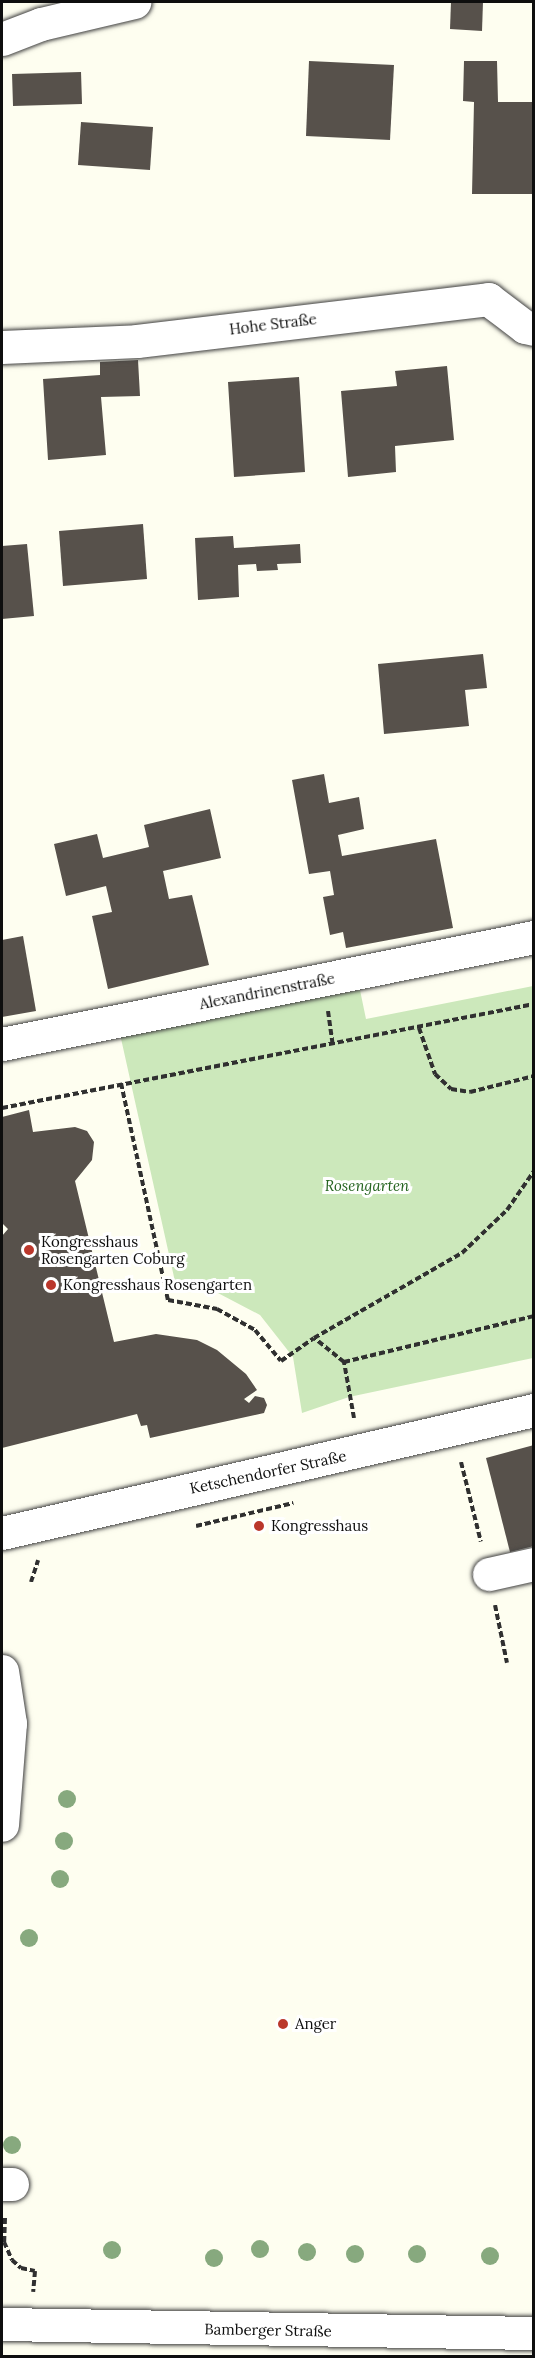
<!DOCTYPE html>
<html>
<head>
<meta charset="utf-8">
<style>
  body { margin:0 }
  #map { position:relative; width:535px; height:2358px; overflow:hidden; background:#fefef0; font-family:Lora,serif }
  div>[style] { position:absolute }
  [style*='--x'] { left:calc(var(--x)*1px); top:calc(var(--y)*1px); width:calc(var(--w)*1px); rotate:calc(var(--a)*1deg) }
  .green>* { inset:0; background:#cce8bb }
  .building>* { inset:0; background:#57514b }
  .path>* { height:4px; margin-top:-2px; transform-origin:0; background:repeating-linear-gradient(90deg,#303030 0 6px,transparent 0 9px) }
  .roads { filter:drop-shadow(0 0 2px #414141) drop-shadow(0 0 2px #414141) }
  .minor>* { height:33px; margin:-16.5px; padding:0 16.5px; transform-origin:16.5px; border-radius:16.5px; background:#fff }
  .trees>* { width:18px; height:18px; margin:-9px; border-radius:50%; background:#87a97e }
  .dots>* { width:16px; height:16px; translate:-50% -50%; box-sizing:border-box; border:3px solid #fff; border-radius:50% }
  span { translate:-50% -50%; white-space:nowrap; text-align:center; line-height:1.15; -webkit-text-stroke:6px #fff; paint-order:stroke }
  .street-label { font-size:15px; color:#0e0e0e }
  .park-label { font-size:15px; color:#256420; font-style:italic }
  .poi-label { font-size:15px; color:#0e0e0e }
  .left { translate:0 -50%; text-align:left }
  .frame { position:absolute; inset:0; border:3px solid #0e0e0e; pointer-events:none }
</style>
</head>
<body>
<div id="map">
  <div class="green">
    <i style="clip-path:polygon(533px 986px,533px 1358px,349px 1397px,302px 1413px,293px 1357px,260px 1315px,216px 1292px,176px 1286px,120px 1034px,360px 990px,366px 1019px)"></i>
  </div>
  <div class="building">
    <i style="clip-path:polygon(451px 2px,483px 2px,482px 31px,450px 29px)"></i>
    <i style="clip-path:polygon(309px 61px,394px 65px,390px 140px,306px 136px)"></i>
    <i style="clip-path:polygon(464px 61px,497px 61px,498px 102px,534px 102px,534px 194px,472px 194px,474px 102px,463px 101px)"></i>
    <i style="clip-path:polygon(81px 72px,82px 104px,13px 106px,12px 74px)"></i>
    <i style="clip-path:polygon(81px 122px,153px 127px,150px 170px,78px 165px)"></i>
    <i style="clip-path:polygon(138px 360px,140px 396px,101px 397px,106px 455px,48px 460px,43px 379px,100px 375px,100px 362px)"></i>
    <i style="clip-path:polygon(447px 366px,454px 440px,395px 446px,396px 472px,348px 477px,341px 391px,397px 386px,395px 371px)"></i>
    <i style="clip-path:polygon(299px 377px,305px 472px,234px 477px,228px 382px)"></i>
    <i style="clip-path:polygon(143px 524px,147px 579px,63px 586px,59px 531px)"></i>
    <i style="clip-path:polygon(233px 536px,234px 548px,300px 544px,301px 563px,277px 564px,278px 570px,257px 571px,256px 564px,238px 565px,239px 597px,198px 600px,195px 538px)"></i>
    <i style="clip-path:polygon(27px 544px,34px 616px,2px 619px,2px 546px)"></i>
    <i style="clip-path:polygon(483px 654px,487px 688px,465px 690px,469px 726px,384px 734px,378px 664px)"></i>
    <i style="clip-path:polygon(324px 774px,329px 803px,359px 797px,364px 829px,338px 835px,342px 856px,436px 839px,453px 928px,346px 948px,343px 932px,330px 935px,323px 897px,334px 895px,330px 871px,309px 874px,292px 780px)"></i>
    <i style="clip-path:polygon(210px 809px,221px 858px,163px 871px,169px 899px,192px 895px,209px 965px,108px 989px,92px 916px,112px 912px,106px 886px,66px 896px,54px 844px,97px 834px,103px 858px,149px 847px,144px 825px)"></i>
    <i style="clip-path:polygon(23px 936px,36px 1011px,2px 1017px,2px 940px)"></i>
    <i style="clip-path:polygon(29px 1110px,33px 1132px,75px 1127px,87px 1131px,94px 1142px,92px 1160px,75px 1181px,114px 1342px,156px 1334px,197px 1340px,217px 1350px,246px 1374px,257px 1390px,244px 1399px,249px 1403px,255px 1396px,264px 1398px,267px 1405px,264px 1413px,150px 1438px,147px 1425px,141px 1426px,137px 1414px,2px 1448px,2px 1236px,8px 1229px,2px 1223px,2px 1117px)"></i>
    <i style="clip-path:polygon(534px 1445px,534px 1546px,510px 1552px,486px 1458px)"></i>
  </div>
  <div class="path">
    <i style="--x:328;--y:1011;--w:35;--a:82"></i>
    <i style="--x:419;--y:1028;--w:49;--a:70.8"></i>
    <i style="--x:435;--y:1074;--w:22;--a:43"></i>
    <i style="--x:451;--y:1089;--w:19;--a:9"></i>
    <i style="--x:470;--y:1092;--w:66;--a:-14"></i>
    <i style="--x:121;--y:1083;--w:222;--a:77.8"></i>
    <i style="--x:168;--y:1300;--w:50;--a:10.4"></i>
    <i style="--x:217;--y:1309;--w:43;--a:28.9"></i>
    <i style="--x:255;--y:1330;--w:40;--a:50"></i>
    <i style="--x:281;--y:1361;--w:40;--a:-34.9"></i>
    <i style="--x:2;--y:1108;--w:542;--a:-11.06"></i>
    <i style="--x:344;--y:1362;--w:38;--a:-141"></i>
    <i style="--x:314;--y:1338;--w:171;--a:-29.9"></i>
    <i style="--x:462;--y:1253;--w:62;--a:-43.7"></i>
    <i style="--x:507;--y:1210;--w:47;--a:-55.3"></i>
    <i style="--x:354;--y:1418;--w:57;--a:-100.1"></i>
    <i style="--x:344;--y:1362;--w:195;--a:-13.6"></i>
    <i style="--x:461;--y:1462;--w:82;--a:76"></i>
    <i style="--x:196;--y:1526;--w:100;--a:-13.3"></i>
    <i style="--x:31;--y:1582;--w:23;--a:-72"></i>
    <i style="--x:495;--y:1605;--w:59;--a:78.3"></i>
    <i style="--x:5;--y:2218;--w:24;--a:92"></i>
    <i style="--x:4;--y:2242;--w:20;--a:66"></i>
    <i style="--x:12;--y:2260;--w:12;--a:42"></i>
    <i style="--x:21;--y:2268;--w:14;--a:12"></i>
    <i style="--x:35;--y:2271;--w:21;--a:95"></i>
  </div>
  <div class="roads">
    <div class="minor">
      <i style="--x:2;--y:39;--w:42;--a:-21"></i>
      <i style="--x:41;--y:24;--w:96;--a:-13.3"></i>
      <i style="--x:2;--y:347;--w:135;--a:-2.5"></i>
      <i style="--x:137;--y:341;--w:354;--a:-6.8"></i>
      <i style="--x:488;--y:299;--w:46;--a:37.1"></i>
      <i style="--x:525;--y:327;--w:9;--a:13"></i>
      <i style="--x:2;--y:1044;--w:543;--a:-11.37"></i>
      <i style="--x:2;--y:1533;--w:546;--a:-13.02"></i>
      <i style="--x:489;--y:1574;--w:46;--a:-12.5"></i>
      <i style="--x:2;--y:1671;--w:53;--a:81.3"></i>
      <i style="--x:10;--y:1723;--w:102;--a:94.5"></i>
      <i style="--x:2;--y:2184;--w:10;--a:0"></i>
      <i style="--x:2;--y:2324;--w:532;--a:0.97"></i>
    </div>
  </div>
  <div class="trees">
    <i style="left:67px;top:1799px"></i>
    <i style="left:64px;top:1841px"></i>
    <i style="left:60px;top:1879px"></i>
    <i style="left:29px;top:1938px"></i>
    <i style="left:12px;top:2145px"></i>
    <i style="left:260px;top:2249px"></i>
    <i style="left:112px;top:2250px"></i>
    <i style="left:307px;top:2252px"></i>
    <i style="left:355px;top:2254px"></i>
    <i style="left:417px;top:2254px"></i>
    <i style="left:490px;top:2256px"></i>
    <i style="left:214px;top:2258px"></i>
  </div>
  <div class="dots">
    <i style="left:29px;top:1250px;background:#ba372b"></i>
    <i style="left:51px;top:1285px;background:#ba372b"></i>
    <i style="left:259px;top:1526px;background:#ba372b"></i>
    <i style="left:283px;top:2024px;background:#ba372b"></i>
  </div>
  <div class="street-label">
    <span style="left:273px;top:324px;rotate:-7deg">Hohe Straße</span>
    <span style="left:267px;top:991px;rotate:-11deg">Alexandrinenstraße</span>
    <span style="left:268px;top:1472px;rotate:-12deg">Ketschendorfer Straße</span>
    <span style="left:268px;top:2330px;rotate:1deg">Bamberger Straße</span>
  </div>
  <div class="park-label">
    <span style="left:367px;top:1186px">Rosengarten</span>
  </div>
  <div class="poi-label">
    <span class="left" style="left:41px;top:1250px">Kongresshaus<br>Rosengarten Coburg</span>
    <span class="left" style="left:63px;top:1285px">Kongresshaus Rosengarten</span>
    <span class="left" style="left:271px;top:1526px">Kongresshaus</span>
    <span class="left" style="left:295px;top:2024px">Anger</span>
  </div>
  <div class="frame"></div>
</div>
</body>
</html>
